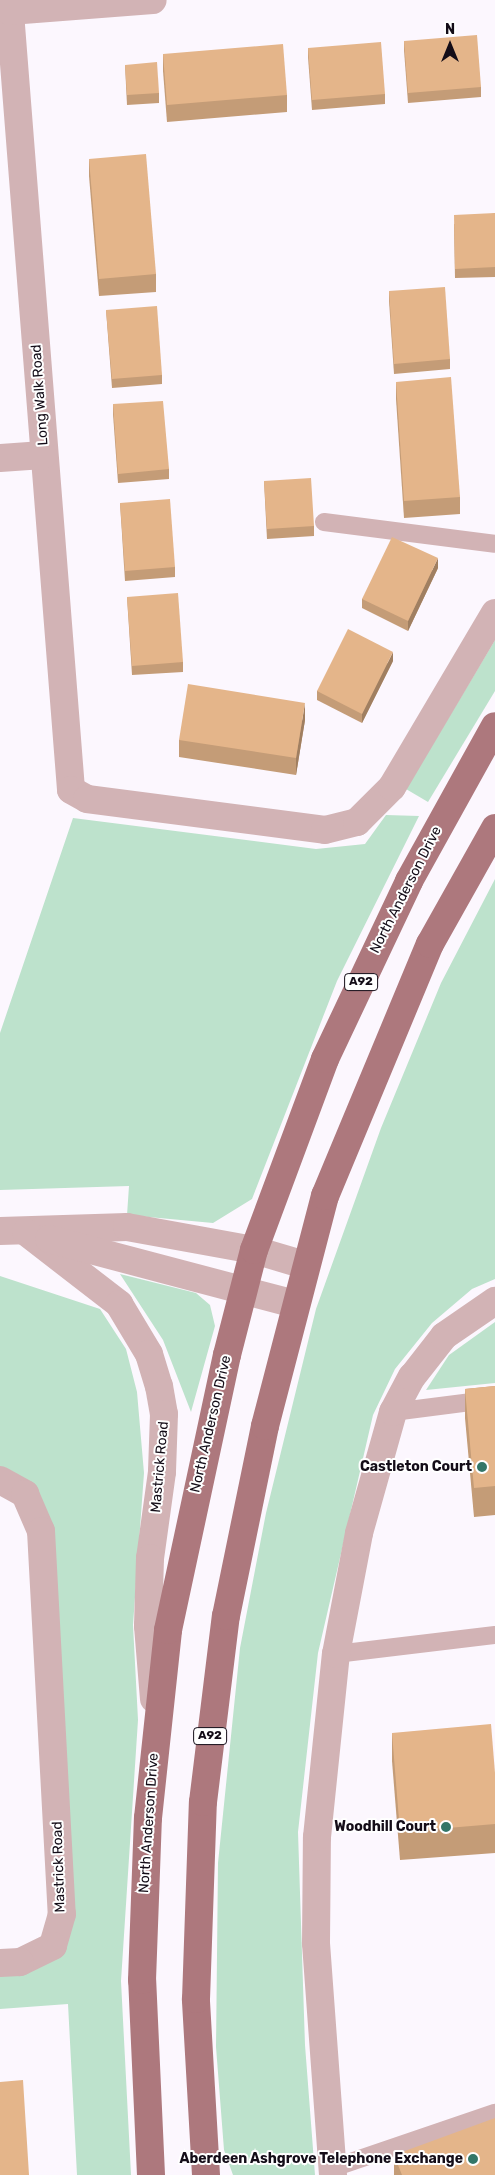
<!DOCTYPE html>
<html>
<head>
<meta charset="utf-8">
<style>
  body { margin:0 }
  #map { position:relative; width:495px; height:2175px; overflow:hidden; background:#fcf7fe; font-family:Rubik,sans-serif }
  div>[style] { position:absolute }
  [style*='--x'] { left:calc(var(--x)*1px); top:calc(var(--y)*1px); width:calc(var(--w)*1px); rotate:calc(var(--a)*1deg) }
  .green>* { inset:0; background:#bde2cc }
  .service>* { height:18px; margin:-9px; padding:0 9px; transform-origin:9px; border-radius:9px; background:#d2b3b5 }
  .minor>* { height:28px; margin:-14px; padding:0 14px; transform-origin:14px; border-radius:14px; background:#d2b3b5 }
  .primary>* { height:28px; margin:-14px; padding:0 14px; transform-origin:14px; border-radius:14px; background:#ad787d }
  .wall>* { inset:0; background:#c49c77 }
  .shaded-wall>* { inset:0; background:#a07f61 }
  .building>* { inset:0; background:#e4b58a }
  .dots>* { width:14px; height:14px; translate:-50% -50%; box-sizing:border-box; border:2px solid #fff; border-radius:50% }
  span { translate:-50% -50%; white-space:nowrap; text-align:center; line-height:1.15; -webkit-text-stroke:4px #fff; paint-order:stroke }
  .shield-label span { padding:1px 4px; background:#fff; border:1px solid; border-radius:4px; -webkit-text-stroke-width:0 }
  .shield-label { font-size:12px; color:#140d18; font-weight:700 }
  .street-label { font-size:14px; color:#140d18 }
  .poi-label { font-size:14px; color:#140d18; font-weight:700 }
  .right { translate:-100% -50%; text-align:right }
  .north { position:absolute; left:425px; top:20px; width:50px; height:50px; -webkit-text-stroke:4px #fff; paint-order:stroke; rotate:0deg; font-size:14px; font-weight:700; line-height:20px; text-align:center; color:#140d18 }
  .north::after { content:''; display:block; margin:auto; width:18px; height:22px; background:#140d18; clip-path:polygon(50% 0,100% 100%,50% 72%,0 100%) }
</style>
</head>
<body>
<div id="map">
  <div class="green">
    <i style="clip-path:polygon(495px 640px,495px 691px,428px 802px,406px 789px)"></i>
    <i style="clip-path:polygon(386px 815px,419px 816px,337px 981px,252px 1199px,213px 1223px,127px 1215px,129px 1186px,0 1190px,0 1033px,73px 818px,316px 849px,365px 844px)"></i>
    <i style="clip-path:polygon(495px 879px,495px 1279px,472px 1289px,432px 1323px,395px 1369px,373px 1415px,318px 1653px,298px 1832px,305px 2045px,315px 2175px,233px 2175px,224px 2150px,216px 2047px,218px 1863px,240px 1648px,266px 1513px,316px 1309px,381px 1128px,441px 983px)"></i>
    <i style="clip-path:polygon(120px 1274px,196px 1293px,210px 1305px,215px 1326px,191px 1412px,163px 1340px)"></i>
    <i style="clip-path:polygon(0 1276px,100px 1309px,126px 1349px,137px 1392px,144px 1473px,133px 1625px,138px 1720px,121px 1981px,131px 2175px,77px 2175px,68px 2004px,0 2009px,0 1963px,53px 1946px,41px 1531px,0 1480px)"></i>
    <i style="clip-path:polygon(495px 1322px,495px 1383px,426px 1390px,449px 1355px)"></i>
  </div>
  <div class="service">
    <i style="--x:324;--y:522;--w:172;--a:7.3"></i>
    <i style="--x:393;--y:1412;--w:103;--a:-7.3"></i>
    <i style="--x:336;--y:1654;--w:160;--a:-6.8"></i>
    <i style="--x:333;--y:2168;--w:171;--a:-18.8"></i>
  </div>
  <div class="minor">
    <i style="--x:9;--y:0;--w:792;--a:85.51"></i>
    <i style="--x:71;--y:790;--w:18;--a:29"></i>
    <i style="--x:87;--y:799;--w:240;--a:7.4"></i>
    <i style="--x:325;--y:830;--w:33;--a:-14"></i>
    <i style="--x:357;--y:822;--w:49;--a:-45"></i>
    <i style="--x:392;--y:787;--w:202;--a:-59.4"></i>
    <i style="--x:10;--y:11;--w:143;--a:-4.4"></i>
    <i style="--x:0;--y:458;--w:43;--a:-4"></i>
    <i style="--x:0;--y:1231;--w:127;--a:-1.8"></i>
    <i style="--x:127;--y:1227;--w:129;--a:10.3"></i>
    <i style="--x:254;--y:1250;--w:53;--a:16.4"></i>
    <i style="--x:26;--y:1232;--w:118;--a:37.7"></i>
    <i style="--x:119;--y:1304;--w:58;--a:59"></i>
    <i style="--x:149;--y:1354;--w:34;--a:73"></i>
    <i style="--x:159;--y:1386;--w:28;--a:80"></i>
    <i style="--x:164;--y:1414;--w:58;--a:92"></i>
    <i style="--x:162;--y:1472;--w:87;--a:97.9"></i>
    <i style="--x:150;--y:1558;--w:68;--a:91.7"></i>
    <i style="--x:148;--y:1626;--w:73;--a:85.3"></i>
    <i style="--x:49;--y:1239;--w:254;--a:14.8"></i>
    <i style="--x:0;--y:1480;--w:29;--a:29"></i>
    <i style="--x:25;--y:1494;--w:40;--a:66.6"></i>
    <i style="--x:41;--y:1531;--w:384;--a:86.9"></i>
    <i style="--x:62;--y:1914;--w:33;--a:106"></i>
    <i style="--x:53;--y:1946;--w:37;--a:154"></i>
    <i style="--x:20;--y:1962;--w:20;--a:177"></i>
    <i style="--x:333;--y:2175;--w:233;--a:-94.2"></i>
    <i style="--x:316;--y:1943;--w:106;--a:-89.5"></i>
    <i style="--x:317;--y:1837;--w:184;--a:-84.1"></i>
    <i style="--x:336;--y:1654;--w:123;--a:-79.2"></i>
    <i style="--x:359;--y:1533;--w:126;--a:-74.3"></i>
    <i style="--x:393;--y:1412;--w:40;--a:-62"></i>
    <i style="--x:412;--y:1377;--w:52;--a:-52"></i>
    <i style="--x:444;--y:1336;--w:62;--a:-34.5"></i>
  </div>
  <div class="primary">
    <i style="--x:151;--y:2175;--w:195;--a:-92.6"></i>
    <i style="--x:142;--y:1980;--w:162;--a:-87.9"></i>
    <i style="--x:148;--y:1818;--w:189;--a:-83.9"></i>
    <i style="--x:168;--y:1630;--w:281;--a:-77.9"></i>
    <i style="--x:227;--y:1355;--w:108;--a:-75.6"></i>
    <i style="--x:254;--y:1250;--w:204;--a:-69.6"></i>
    <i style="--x:325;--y:1059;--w:197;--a:-64.7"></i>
    <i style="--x:409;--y:881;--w:177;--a:-61"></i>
    <i style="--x:206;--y:2175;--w:176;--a:-93.3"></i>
    <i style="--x:196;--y:1999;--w:197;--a:-88"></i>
    <i style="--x:203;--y:1802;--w:187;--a:-83"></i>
    <i style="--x:226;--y:1616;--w:194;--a:-78.4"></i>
    <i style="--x:265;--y:1426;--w:238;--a:-75.4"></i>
    <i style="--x:325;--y:1196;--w:273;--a:-67.4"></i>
    <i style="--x:430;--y:944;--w:133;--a:-60.7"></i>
  </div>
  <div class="wall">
    <i style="clip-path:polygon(404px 41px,481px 87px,481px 97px,408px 103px,404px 50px)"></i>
    <i style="clip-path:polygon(308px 48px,385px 94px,385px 104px,312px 110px,308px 57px)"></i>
    <i style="clip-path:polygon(163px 54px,287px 95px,287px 112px,167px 122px,163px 71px)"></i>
    <i style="clip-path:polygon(125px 65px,159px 93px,159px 103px,127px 105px)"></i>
    <i style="clip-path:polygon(89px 159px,156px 274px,156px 292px,99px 296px,89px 176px)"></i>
    <i style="clip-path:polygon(495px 213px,495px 277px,455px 278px,454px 224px)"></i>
    <i style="clip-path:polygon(389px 291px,450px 359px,450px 369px,394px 374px,389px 301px)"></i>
    <i style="clip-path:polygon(106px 310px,162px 375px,162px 384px,112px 388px)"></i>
    <i style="clip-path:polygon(396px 382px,460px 497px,460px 514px,404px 518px,396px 399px)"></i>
    <i style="clip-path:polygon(113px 404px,169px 469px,169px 479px,118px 483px,113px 414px)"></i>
    <i style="clip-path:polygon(264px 481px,314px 526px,314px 536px,267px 539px)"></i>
    <i style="clip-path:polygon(120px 503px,175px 567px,175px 577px,125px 581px)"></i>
    <i style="clip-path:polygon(438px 568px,408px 631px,362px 608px,362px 599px)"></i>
    <i style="clip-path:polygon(127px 597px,183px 662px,183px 672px,132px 675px)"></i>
    <i style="clip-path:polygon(393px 661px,362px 723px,317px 700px,317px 691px)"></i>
    <i style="clip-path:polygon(305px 720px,296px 775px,179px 757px,179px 740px)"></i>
    <i style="clip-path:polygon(495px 1386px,495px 1515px,474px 1517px,465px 1418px,465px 1389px)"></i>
    <i style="clip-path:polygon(392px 1733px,495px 1773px,495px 1853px,400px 1860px,392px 1761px)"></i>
    <i style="clip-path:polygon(394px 2155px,495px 2175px,394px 2175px)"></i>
  </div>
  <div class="shaded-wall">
    <i style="clip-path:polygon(438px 558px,438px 568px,408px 631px,408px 621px)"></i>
    <i style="clip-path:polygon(393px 652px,393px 661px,362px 723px,362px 714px)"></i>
    <i style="clip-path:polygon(305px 703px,305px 720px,296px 775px,296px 758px)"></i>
  </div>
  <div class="building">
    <i style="clip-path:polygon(477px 35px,481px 87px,408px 93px,404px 41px)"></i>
    <i style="clip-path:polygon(381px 42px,385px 94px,312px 100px,308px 48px)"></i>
    <i style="clip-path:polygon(283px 44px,287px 95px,167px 105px,163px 54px)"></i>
    <i style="clip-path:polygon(157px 62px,159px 93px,127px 95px,125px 65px)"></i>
    <i style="clip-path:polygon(146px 154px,156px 274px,99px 279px,89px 159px)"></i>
    <i style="clip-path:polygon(495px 213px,495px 267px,455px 269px,454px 215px)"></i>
    <i style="clip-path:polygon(445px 287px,450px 359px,394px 364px,389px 291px)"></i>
    <i style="clip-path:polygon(157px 306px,162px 375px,112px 379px,106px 310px)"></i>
    <i style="clip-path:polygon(451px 377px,460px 497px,404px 501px,396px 382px)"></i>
    <i style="clip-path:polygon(163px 401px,169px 469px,118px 474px,113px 404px)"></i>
    <i style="clip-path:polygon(311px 478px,314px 526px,267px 529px,264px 481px)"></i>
    <i style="clip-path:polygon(170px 499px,175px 567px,125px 571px,120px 503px)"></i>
    <i style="clip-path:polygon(392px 537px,438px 558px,408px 621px,362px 599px)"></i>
    <i style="clip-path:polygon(178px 593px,183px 662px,132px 666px,127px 597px)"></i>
    <i style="clip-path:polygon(348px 629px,393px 652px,362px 714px,317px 691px)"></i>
    <i style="clip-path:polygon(188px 684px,305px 703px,296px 758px,179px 740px)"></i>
    <i style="clip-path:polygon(495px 1386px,495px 1486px,474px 1488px,465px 1389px)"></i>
    <i style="clip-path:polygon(491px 1724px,495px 1773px,495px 1824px,400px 1832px,392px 1733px)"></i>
    <i style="clip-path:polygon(23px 2080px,29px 2175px,0 2175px,0 2082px)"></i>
    <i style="clip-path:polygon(495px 2118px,495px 2175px,402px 2175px,394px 2155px)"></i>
  </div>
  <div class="dots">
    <i style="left:482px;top:1467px;background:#337668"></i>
    <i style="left:446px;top:1827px;background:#337668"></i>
    <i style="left:473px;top:2159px;background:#337668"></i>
  </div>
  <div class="shield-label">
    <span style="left:361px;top:982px">A92</span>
    <span style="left:210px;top:1736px">A92</span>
  </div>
  <div class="street-label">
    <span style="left:40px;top:395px;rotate:-94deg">Long Walk Road</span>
    <span style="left:406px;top:890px;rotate:-63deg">North Anderson Drive</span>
    <span style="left:211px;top:1424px;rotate:-77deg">North Anderson Drive</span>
    <span style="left:160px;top:1467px;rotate:-85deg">Mastrick Road</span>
    <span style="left:149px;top:1823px;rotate:-86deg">North Anderson Drive</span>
    <span style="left:59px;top:1867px;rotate:-92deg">Mastrick Road</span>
  </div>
  <div class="poi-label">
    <span class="right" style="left:472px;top:1467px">Castleton Court</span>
    <span class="right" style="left:436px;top:1827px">Woodhill Court</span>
    <span class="right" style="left:463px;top:2159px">Aberdeen Ashgrove Telephone Exchange</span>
  </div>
  <div class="north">N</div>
</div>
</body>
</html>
